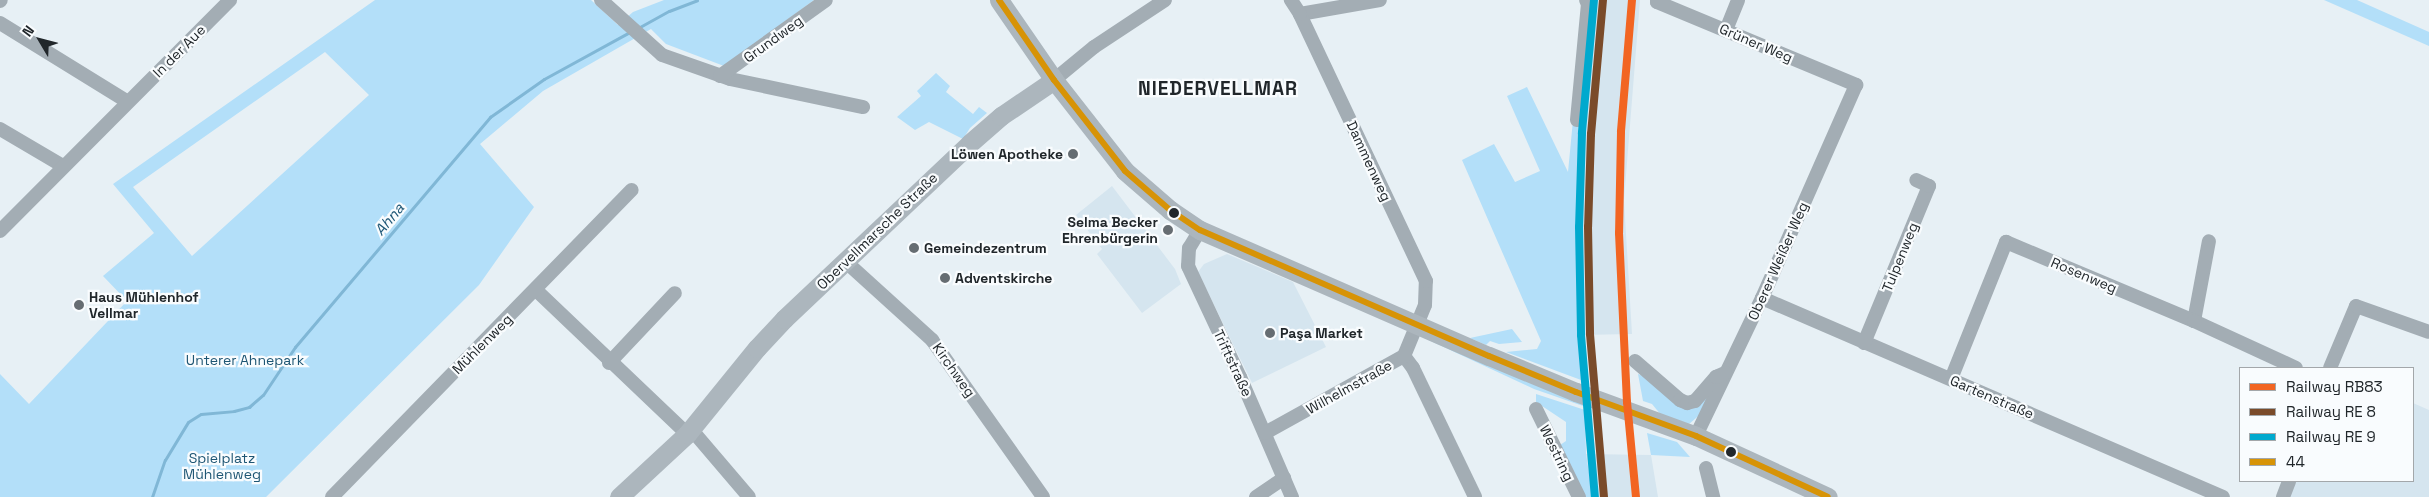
<!DOCTYPE html>
<html>
<head>
<meta charset="utf-8">
<style>
  body { margin:0 }
  #map { position:relative; width:2429px; height:497px; overflow:hidden; background:#e7f0f5; font-family:"Space Grotesk",sans-serif }
  div>[style] { position:absolute }
  [style*='--x'] { left:calc(var(--x)*1px); top:calc(var(--y)*1px); width:calc(var(--w)*1px); rotate:calc(var(--a)*1deg) }
  .built>* { inset:0; background:#d5e5ef }
  .green>* { inset:0; background:#b3dff9 }
  .stream>* { height:3px; margin:-1.5px; padding:0 1.5px; transform-origin:1.5px; border-radius:1.5px; background:#80b7d6 }
  .street>* { height:14px; margin:-7px; padding:0 7px; transform-origin:7px; border-radius:7px; background:#a3adb4 }
  .secondary>* { height:19px; margin:-9.5px; padding:0 9.5px; transform-origin:9.5px; border-radius:9.5px; background:#acb6bd }
  .bus-1>* { height:6px; margin:-3px; padding:0 3px; transform-origin:3px; border-radius:3px; background:#d79306 }
  .rail-1>* { height:8px; margin:-4px; padding:0 4px; transform-origin:4px; border-radius:4px; background:#f26522 }
  .rail-2>* { height:8px; margin:-4px; padding:0 4px; transform-origin:4px; border-radius:4px; background:#7a4b2a }
  .rail-3>* { height:8px; margin:-4px; padding:0 4px; transform-origin:4px; border-radius:4px; background:#00a9ce }
  .dots>* { width:14px; height:14px; translate:-50% -50%; box-sizing:border-box; border:2px solid #f9fcfe; border-radius:50% }
  span { translate:-50% -50%; white-space:nowrap; text-align:center; line-height:1.15; -webkit-text-stroke:4.5px #f9fcfe; paint-order:stroke }
  .street-label { font-size:14px; color:#21272b }
  .poi-label { font-size:14px; color:#21272b; font-weight:700 }
  .right { translate:-100% -50%; text-align:right }
  .left { translate:0 -50%; text-align:left }
  .park-label { font-size:14px; color:#1e5674 }
  .water-label { font-size:15px; color:#205877; font-style:italic }
  .district-label { font-size:19px; color:#21272b; font-weight:700; letter-spacing:1px }
  .legend { position:absolute; left:2239px; top:367px; width:175px; height:115px; box-sizing:border-box; background:#f9fcfe; border:1px solid #a3a7aa; margin:0; padding:6px 9px; list-style:none; font-size:15px; color:#21272b }
  .legend li { display:flex; align-items:center; gap:10px; height:25px }
  .legend b { width:25px; border:1px solid #a3a7aa }
  .north { position:absolute; left:15px; top:15px; width:50px; height:50px; -webkit-text-stroke:4px #f9fcfe; paint-order:stroke; rotate:307deg; font-size:14px; font-weight:700; line-height:20px; text-align:center; color:#21272b }
  .north::after { content:''; display:block; margin:auto; width:18px; height:22px; background:#21272b; clip-path:polygon(50% 0,100% 100%,50% 72%,0 100%) }
</style>
</head>
<body>
<div id="map">
  <div class="built">
    <i style="clip-path:polygon(1594px 0,1640px 0,1624px 200px,1632px 334px,1581px 335px,1578px 223px,1581px 135px)"></i>
    <i style="clip-path:polygon(1112px 186px,1175px 269px,1181px 284px,1142px 313px,1097px 254px,1102px 249px,1076px 215px)"></i>
    <i style="clip-path:polygon(1227px 254px,1293px 282px,1326px 347px,1252px 383px,1198px 272px,1204px 264px)"></i>
    <i style="clip-path:polygon(2413px 403px,2429px 410px,2429px 497px,2276px 497px,2282px 481px,2413px 481px)"></i>
    <i style="clip-path:polygon(1586px 454px,1651px 455px,1658px 497px,1593px 497px)"></i>
  </div>
  <div class="green">
    <i style="clip-path:polygon(evenodd,375px 0,591px 0,618px 25px,633px 12px,664px 0,814px 0,724px 66px,666px 44px,651px 29px,543px 91px,480px 144px,534px 207px,479px 285px,266px 497px,0 497px,0 374px,29px 404px,127px 301px,103px 276px,154px 233px,113px 184px,375px 0,325px 52px,369px 95px,192px 256px,133px 187px,325px 52px)"></i>
    <i style="clip-path:polygon(2324px 0,2357px 0,2429px 32px,2429px 46px)"></i>
    <i style="clip-path:polygon(936px 73px,950px 86px,946px 92px,973px 114px,979px 107px,987px 113px,970px 128px,963px 139px,929px 122px,915px 130px,897px 117px,921px 96px,917px 91px)"></i>
    <i style="clip-path:polygon(1527px 87px,1568px 172px,1573px 120px,1582px 121px,1578px 223px,1581px 380px,1506px 352px,1537px 349px,1541px 341px,1462px 160px,1494px 144px,1515px 182px,1540px 171px,1507px 96px)"></i>
    <i style="clip-path:polygon(1512px 329px,1522px 342px,1499px 344px,1490px 341px,1486px 345px,1470px 338px)"></i>
    <i style="clip-path:polygon(1420px 336px,1583px 401px,1583px 406px,1534px 389px)"></i>
    <i style="clip-path:polygon(1638px 374px,1651px 379px,1677px 403px,1718px 380px,1703px 412px,1689px 424px,1661px 415px,1652px 404px,1643px 401px)"></i>
    <i style="clip-path:polygon(1536px 394px,1585px 410px,1586px 454px,1593px 497px,1582px 497px,1560px 445px,1566px 441px,1566px 422px,1536px 402px)"></i>
    <i style="clip-path:polygon(1647px 433px,1677px 442px,1690px 457px,1651px 455px)"></i>
  </div>
  <div class="stream">
    <i style="--x:638;--y:28;--w:35;--a:-29"></i>
    <i style="--x:669;--y:11;--w:30;--a:-21"></i>
    <i style="--x:152;--y:497;--w:39;--a:-71"></i>
    <i style="--x:165;--y:460;--w:44;--a:-58.8"></i>
    <i style="--x:188;--y:422;--w:15;--a:-32"></i>
    <i style="--x:201;--y:414;--w:33;--a:-5"></i>
    <i style="--x:234;--y:411;--w:16;--a:-15"></i>
    <i style="--x:249;--y:407;--w:18;--a:-41"></i>
    <i style="--x:263;--y:395;--w:58;--a:-56.3"></i>
    <i style="--x:295;--y:347;--w:302;--a:-49.7"></i>
    <i style="--x:490;--y:117;--w:66;--a:-35.1"></i>
    <i style="--x:544;--y:79;--w:98;--a:-28.7"></i>
  </div>
  <div class="street">
    <i style="--x:601;--y:0;--w:82;--a:42"></i>
    <i style="--x:662;--y:55;--w:72;--a:19.4"></i>
    <i style="--x:730;--y:79;--w:136;--a:11.9"></i>
    <i style="--x:1657;--y:0;--w:2;--a:90"></i>
    <i style="--x:1657;--y:2;--w:216;--a:22.6"></i>
    <i style="--x:1856;--y:85;--w:233;--a:113.8"></i>
    <i style="--x:1762;--y:298;--w:153;--a:115.6"></i>
    <i style="--x:0;--y:1;--w:1;--a:-45"></i>
    <i style="--x:1300;--y:14;--w:81;--a:-9.9"></i>
    <i style="--x:0;--y:23;--w:150;--a:31.7"></i>
    <i style="--x:1726;--y:30;--w:32;--a:-68"></i>
    <i style="--x:720;--y:76;--w:130;--a:-35.6"></i>
    <i style="--x:1054;--y:80;--w:52;--a:-39.5"></i>
    <i style="--x:1094;--y:47;--w:85;--a:-33.5"></i>
    <i style="--x:1577;--y:120;--w:117;--a:-84.6"></i>
    <i style="--x:1588;--y:4;--w:4;--a:-117"></i>
    <i style="--x:0;--y:129;--w:73;--a:30.4"></i>
    <i style="--x:1200;--y:230;--w:21;--a:121"></i>
    <i style="--x:1189;--y:248;--w:18;--a:93"></i>
    <i style="--x:1188;--y:266;--w:123;--a:64.9"></i>
    <i style="--x:1240;--y:377;--w:131;--a:66.6"></i>
    <i style="--x:0;--y:231;--w:326;--a:-45.1"></i>
    <i style="--x:845;--y:261;--w:118;--a:42.2"></i>
    <i style="--x:932;--y:340;--w:192;--a:54.7"></i>
    <i style="--x:536;--y:290;--w:209;--a:43.6"></i>
    <i style="--x:1762;--y:298;--w:502;--a:23.35"></i>
    <i style="--x:2194;--y:321;--w:81;--a:-79.4"></i>
    <i style="--x:1864;--y:343;--w:170;--a:-67.5"></i>
    <i style="--x:1929;--y:186;--w:14;--a:-155"></i>
    <i style="--x:1404;--y:356;--w:15;--a:53"></i>
    <i style="--x:1413;--y:368;--w:143;--a:64.3"></i>
    <i style="--x:1635;--y:361;--w:60;--a:40.9"></i>
    <i style="--x:1680;--y:400;--w:8;--a:23"></i>
    <i style="--x:1687;--y:403;--w:8;--a:-14"></i>
    <i style="--x:1695;--y:401;--w:32;--a:-49"></i>
    <i style="--x:1716;--y:377;--w:10;--a:-24"></i>
    <i style="--x:609;--y:363;--w:96;--a:-46.7"></i>
    <i style="--x:2330;--y:368;--w:67;--a:-67.2"></i>
    <i style="--x:2356;--y:306;--w:77;--a:19.6"></i>
    <i style="--x:1951;--y:379;--w:148;--a:-68.1"></i>
    <i style="--x:2006;--y:242;--w:204;--a:22.8"></i>
    <i style="--x:2194;--y:321;--w:112;--a:24.7"></i>
    <i style="--x:1536;--y:409;--w:98;--a:64"></i>
    <i style="--x:691;--y:429;--w:89;--a:49.5"></i>
    <i style="--x:1265;--y:433;--w:159;--a:-29"></i>
    <i style="--x:1404;--y:356;--w:55;--a:-67.6"></i>
    <i style="--x:1425;--y:305;--w:24;--a:-88"></i>
    <i style="--x:1426;--y:281;--w:295;--a:-115.3"></i>
    <i style="--x:1300;--y:14;--w:17;--a:-123"></i>
    <i style="--x:1706;--y:468;--w:30;--a:76"></i>
    <i style="--x:332;--y:497;--w:429;--a:-45.7"></i>
    <i style="--x:1256;--y:497;--w:34;--a:-34"></i>
    <i style="--x:2283;--y:497;--w:17;--a:-69"></i>
  </div>
  <div class="secondary">
    <i style="--x:999;--y:0;--w:97;--a:55.5"></i>
    <i style="--x:1054;--y:80;--w:115;--a:52"></i>
    <i style="--x:1125;--y:171;--w:60;--a:40.9"></i>
    <i style="--x:1170;--y:210;--w:36;--a:34"></i>
    <i style="--x:1200;--y:230;--w:315;--a:23.6"></i>
    <i style="--x:1489;--y:356;--w:94;--a:22.5"></i>
    <i style="--x:1576;--y:392;--w:128;--a:20.1"></i>
    <i style="--x:1696;--y:436;--w:145;--a:24.8"></i>
    <i style="--x:619;--y:497;--w:93;--a:-42.8"></i>
    <i style="--x:687;--y:434;--w:111;--a:-50.9"></i>
    <i style="--x:757;--y:348;--w:40;--a:-47"></i>
    <i style="--x:784;--y:319;--w:256;--a:-43.4"></i>
    <i style="--x:970;--y:143;--w:41;--a:-41.1"></i>
    <i style="--x:1001;--y:116;--w:64;--a:-34.2"></i>
  </div>
  <div class="bus-1">
    <i style="--x:999;--y:0;--w:97;--a:55.5"></i>
    <i style="--x:1054;--y:80;--w:115;--a:52"></i>
    <i style="--x:1125;--y:171;--w:60;--a:40.9"></i>
    <i style="--x:1170;--y:210;--w:36;--a:34"></i>
    <i style="--x:1200;--y:230;--w:315;--a:23.6"></i>
    <i style="--x:1489;--y:356;--w:94;--a:22.5"></i>
    <i style="--x:1576;--y:392;--w:128;--a:20.1"></i>
    <i style="--x:1696;--y:436;--w:145;--a:24.8"></i>
  </div>
  <div class="rail-1">
    <i style="--x:1632;--y:0;--w:132;--a:94.8"></i>
    <i style="--x:1621;--y:132;--w:101;--a:91.1"></i>
    <i style="--x:1619;--y:233;--w:169;--a:87.3"></i>
    <i style="--x:1627;--y:402;--w:95;--a:84.6"></i>
  </div>
  <div class="rail-2">
    <i style="--x:1603;--y:0;--w:135;--a:95.1"></i>
    <i style="--x:1591;--y:134;--w:93;--a:91.8"></i>
    <i style="--x:1588;--y:227;--w:107;--a:88.9"></i>
    <i style="--x:1590;--y:334;--w:164;--a:85.1"></i>
  </div>
  <div class="rail-3">
    <i style="--x:1594;--y:0;--w:134;--a:95.2"></i>
    <i style="--x:1582;--y:133;--w:94;--a:91.8"></i>
    <i style="--x:1579;--y:227;--w:108;--a:88.9"></i>
    <i style="--x:1581;--y:335;--w:163;--a:85.1"></i>
  </div>
  <div class="dots">
    <i style="left:1073px;top:154px;background:#666d72"></i>
    <i style="left:1174px;top:213px;background:#21272b"></i>
    <i style="left:1168px;top:230px;background:#666d72"></i>
    <i style="left:914px;top:248px;background:#666d72"></i>
    <i style="left:945px;top:278px;background:#666d72"></i>
    <i style="left:79px;top:305px;background:#666d72"></i>
    <i style="left:1270px;top:333px;background:#666d72"></i>
    <i style="left:1731px;top:452px;background:#21272b"></i>
  </div>
  <div class="street-label">
    <span style="left:773px;top:39px;rotate:-36deg">Grundweg</span>
    <span style="left:1756px;top:43px;rotate:23deg">Grüner Weg</span>
    <span style="left:179px;top:51px;rotate:-45deg">In der Aue</span>
    <span style="left:1369px;top:161px;rotate:65deg">Dammenweg</span>
    <span style="left:877px;top:231px;rotate:-44deg">Obervellmarsche Straße</span>
    <span style="left:1900px;top:257px;rotate:-68deg">Tulpenweg</span>
    <span style="left:1778px;top:261px;rotate:-66deg">Oberer Weißer Weg</span>
    <span style="left:2084px;top:275px;rotate:23deg">Rosenweg</span>
    <span style="left:482px;top:344px;rotate:-45deg">Mühlenweg</span>
    <span style="left:1233px;top:363px;rotate:65deg">Triftstraße</span>
    <span style="left:954px;top:370px;rotate:55deg">Kirchweg</span>
    <span style="left:1349px;top:387px;rotate:-29deg">Wilhelmstraße</span>
    <span style="left:1992px;top:397px;rotate:23deg">Gartenstraße</span>
    <span style="left:1557px;top:453px;rotate:64deg">Westring</span>
  </div>
  <div class="poi-label">
    <span class="right" style="left:1063px;top:154px">Löwen Apotheke</span>
    <span class="right" style="left:1158px;top:230px">Selma Becker<br>Ehrenbürgerin</span>
    <span class="left" style="left:924px;top:248px">Gemeindezentrum</span>
    <span class="left" style="left:955px;top:278px">Adventskirche</span>
    <span class="left" style="left:89px;top:305px">Haus Mühlenhof<br>Vellmar</span>
    <span class="left" style="left:1280px;top:333px">Paşa Market</span>
  </div>
  <div class="park-label">
    <span style="left:245px;top:360px">Unterer Ahnepark</span>
    <span style="left:222px;top:466px">Spielplatz<br>Mühlenweg</span>
  </div>
  <div class="water-label">
    <span style="left:389px;top:219px;rotate:-50deg">Ahna</span>
  </div>
  <div class="district-label">
    <span style="left:1218px;top:89px">NIEDERVELLMAR</span>
  </div>
  <ul class="legend">
  <li><b style="height:6px;background:#f26522"></b>Railway RB83</li>
  <li><b style="height:6px;background:#7a4b2a"></b>Railway RE 8</li>
  <li><b style="height:6px;background:#00a9ce"></b>Railway RE 9</li>
  <li><b style="height:6px;background:#d79306"></b>44</li>
  </ul>
  <div class="north">N</div>
</div>
</body>
</html>
